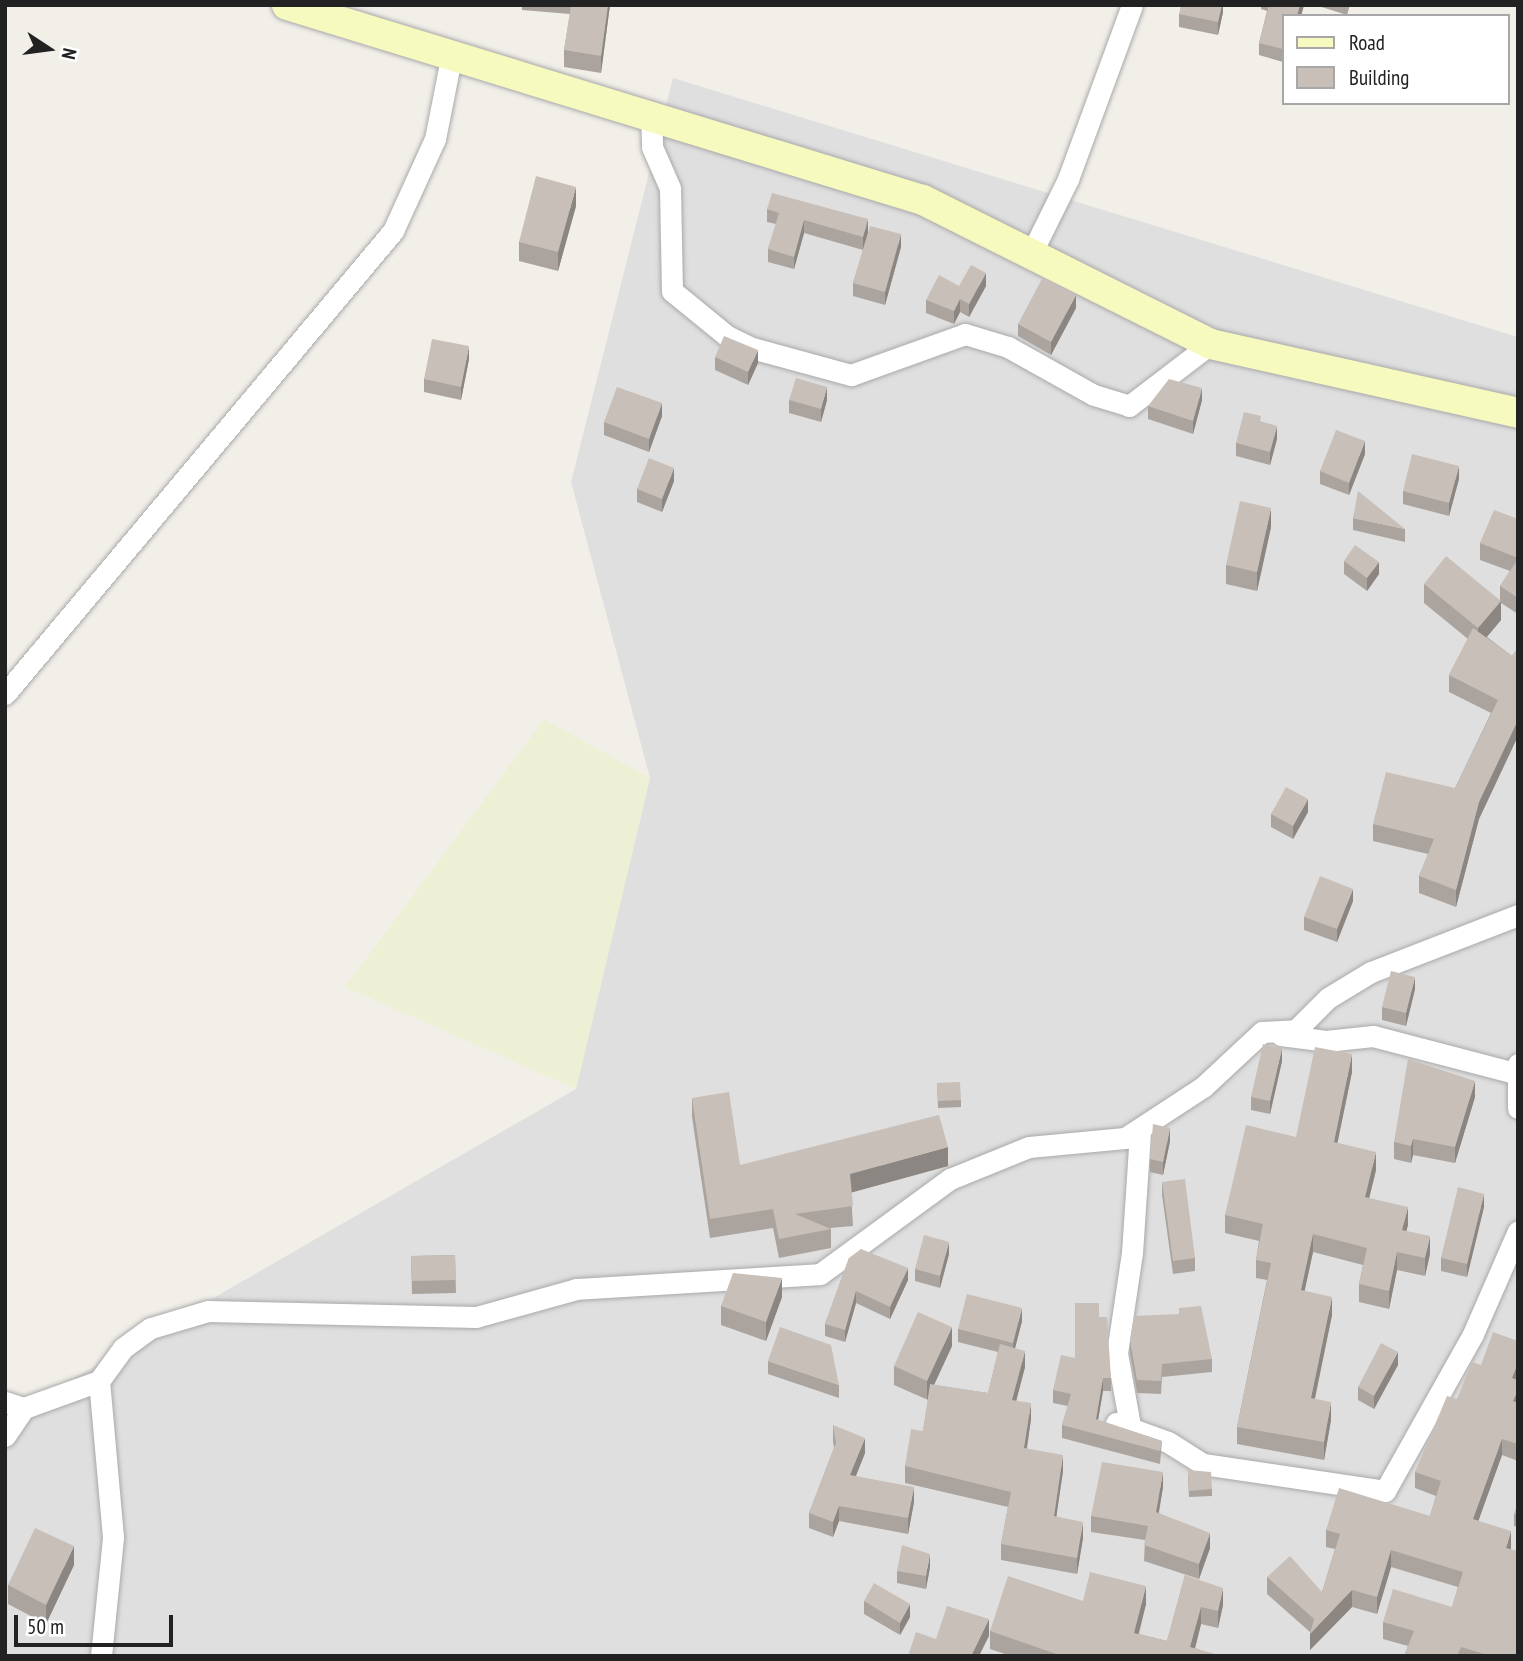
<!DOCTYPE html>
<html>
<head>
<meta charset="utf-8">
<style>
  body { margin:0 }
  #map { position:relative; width:1523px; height:1661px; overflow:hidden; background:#f2efe9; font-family:"PT Sans Narrow",sans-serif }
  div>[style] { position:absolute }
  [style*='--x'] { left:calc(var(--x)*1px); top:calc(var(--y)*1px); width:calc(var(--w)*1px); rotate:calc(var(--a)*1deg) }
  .residential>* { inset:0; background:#e0dfdf }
  .farmland>* { inset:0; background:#eef0d5 }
  .roads { filter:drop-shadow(0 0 2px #a9a9a9) drop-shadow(0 0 2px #a9a9a9) }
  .street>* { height:21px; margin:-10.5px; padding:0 10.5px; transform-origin:10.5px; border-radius:10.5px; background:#fff }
  .secondary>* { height:30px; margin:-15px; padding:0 15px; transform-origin:15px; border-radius:15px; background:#f7fabf }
  .wall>* { inset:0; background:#aba49e }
  .shaded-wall>* { inset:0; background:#8b8681 }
  .building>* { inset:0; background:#c7bfb8 }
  span { translate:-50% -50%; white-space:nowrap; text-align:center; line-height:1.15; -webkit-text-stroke:6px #fff; paint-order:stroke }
  .frame { position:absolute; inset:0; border:7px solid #222; pointer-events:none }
  .legend { position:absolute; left:1282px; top:14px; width:228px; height:91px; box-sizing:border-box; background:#fff; border:2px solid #a7a7a7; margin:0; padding:9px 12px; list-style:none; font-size:21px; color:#222 }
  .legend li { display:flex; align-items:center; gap:14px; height:35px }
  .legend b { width:35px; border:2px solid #a7a7a7 }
  .north { position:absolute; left:14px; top:14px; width:70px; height:70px; -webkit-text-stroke:5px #fff; paint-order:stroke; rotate:103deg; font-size:19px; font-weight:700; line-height:28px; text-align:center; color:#222 }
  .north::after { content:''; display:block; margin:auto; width:24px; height:32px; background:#222; clip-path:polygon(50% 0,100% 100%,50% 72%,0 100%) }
  .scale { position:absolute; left:14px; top:1615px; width:159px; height:32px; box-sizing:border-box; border:4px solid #222; border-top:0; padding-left:9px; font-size:21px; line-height:24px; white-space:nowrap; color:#222; -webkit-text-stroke:5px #fff; paint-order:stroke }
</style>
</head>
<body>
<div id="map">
  <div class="residential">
    <i style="clip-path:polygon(673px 78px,1518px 337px,1518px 1656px,5px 1656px,5px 1418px,576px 1089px,650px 778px,571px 482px)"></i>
  </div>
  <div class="farmland">
    <i style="clip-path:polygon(544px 719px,650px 778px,576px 1089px,345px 987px)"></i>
  </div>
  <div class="roads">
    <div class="street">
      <i style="--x:651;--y:114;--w:33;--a:88"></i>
      <i style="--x:652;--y:147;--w:45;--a:66.3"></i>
      <i style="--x:670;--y:188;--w:103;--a:88.9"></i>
      <i style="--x:672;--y:291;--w:71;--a:39.3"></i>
      <i style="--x:727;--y:336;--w:28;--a:26"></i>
      <i style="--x:752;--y:348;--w:103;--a:15.3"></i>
      <i style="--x:851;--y:375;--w:121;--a:-19.8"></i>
      <i style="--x:965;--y:334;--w:45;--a:16.8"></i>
      <i style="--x:1008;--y:347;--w:98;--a:29.2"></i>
      <i style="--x:1094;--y:395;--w:37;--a:17"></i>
      <i style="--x:1129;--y:406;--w:102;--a:-37.4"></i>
      <i style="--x:1031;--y:254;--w:84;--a:-63.7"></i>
      <i style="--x:1068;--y:179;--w:185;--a:-69.8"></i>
      <i style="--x:5;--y:694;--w:604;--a:-50.04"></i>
      <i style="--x:393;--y:231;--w:101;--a:-65.5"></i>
      <i style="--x:435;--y:139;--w:83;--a:-78.8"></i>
      <i style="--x:1281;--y:1035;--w:45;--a:7.6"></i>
      <i style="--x:1326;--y:1041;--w:47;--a:-6.1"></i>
      <i style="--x:1373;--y:1036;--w:147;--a:14.6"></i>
      <i style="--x:1518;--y:1064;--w:44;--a:90"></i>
      <i style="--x:5;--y:1402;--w:20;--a:18"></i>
      <i style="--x:24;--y:1408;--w:80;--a:-19.8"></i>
      <i style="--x:1116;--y:1423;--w:55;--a:20.1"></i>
      <i style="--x:1168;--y:1442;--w:41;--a:32.2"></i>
      <i style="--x:1203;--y:1464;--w:184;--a:8.4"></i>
      <i style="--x:1385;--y:1491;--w:180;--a:-60.7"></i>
      <i style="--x:1473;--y:1334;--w:112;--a:-66.4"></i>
      <i style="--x:1131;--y:1431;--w:79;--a:-100.2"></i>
      <i style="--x:1117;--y:1353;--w:101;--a:-81.5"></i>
      <i style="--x:1132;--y:1253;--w:122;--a:-86.2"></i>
      <i style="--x:5;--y:1436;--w:34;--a:-56"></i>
      <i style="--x:101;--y:1656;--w:120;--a:-84.2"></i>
      <i style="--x:113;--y:1537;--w:157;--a:-95.1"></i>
      <i style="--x:99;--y:1381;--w:41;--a:-54"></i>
      <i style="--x:123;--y:1348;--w:34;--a:-36"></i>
      <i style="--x:151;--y:1328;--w:59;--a:-16.6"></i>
      <i style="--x:208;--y:1311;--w:268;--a:1.3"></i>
      <i style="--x:476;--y:1317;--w:104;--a:-15.6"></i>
      <i style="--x:576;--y:1289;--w:244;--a:-3.5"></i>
      <i style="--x:820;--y:1274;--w:161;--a:-36.2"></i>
      <i style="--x:950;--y:1179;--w:85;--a:-22.1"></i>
      <i style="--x:1029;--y:1147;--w:96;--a:-5.4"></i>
      <i style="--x:1125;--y:1138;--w:93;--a:-33.2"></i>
      <i style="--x:1203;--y:1087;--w:81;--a:-43"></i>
      <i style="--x:1262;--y:1032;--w:34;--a:-3"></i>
      <i style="--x:1296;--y:1030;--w:45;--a:-45"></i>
      <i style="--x:1328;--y:998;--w:50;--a:-31.2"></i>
      <i style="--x:1371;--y:972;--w:158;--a:-21.2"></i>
    </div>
    <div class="secondary">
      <i style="--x:287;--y:5;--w:665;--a:17.05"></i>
      <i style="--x:923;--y:200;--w:321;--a:26.6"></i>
      <i style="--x:1210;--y:344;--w:316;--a:12.6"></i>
    </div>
  </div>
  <div class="wall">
    <i style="clip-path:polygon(522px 5px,610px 5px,601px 73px,564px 67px,564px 50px,570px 14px,522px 10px)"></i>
    <i style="clip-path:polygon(1223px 5px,1223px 12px,1218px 35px,1179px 27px,1179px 14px)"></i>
    <i style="clip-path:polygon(1261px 5px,1304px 5px,1301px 16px,1283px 16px,1283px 62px,1259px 55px,1259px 43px,1267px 11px,1261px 9px)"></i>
    <i style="clip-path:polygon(1315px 5px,1350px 5px,1347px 15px)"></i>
    <i style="clip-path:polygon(576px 206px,558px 271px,519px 261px,519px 242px)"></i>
    <i style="clip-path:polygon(767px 209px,868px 232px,901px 247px,885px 305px,853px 296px,853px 283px,863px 250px,804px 233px,794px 269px,768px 262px,768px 249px,776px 224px,767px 222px)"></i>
    <i style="clip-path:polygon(959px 286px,986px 286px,969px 317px,960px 312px,954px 324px,926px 313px,926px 300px)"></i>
    <i style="clip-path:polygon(1076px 308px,1051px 355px,1018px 336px,1018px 324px)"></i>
    <i style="clip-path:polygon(715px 357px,758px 363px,748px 385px,715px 370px)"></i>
    <i style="clip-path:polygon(469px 359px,461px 400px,424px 392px,424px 379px)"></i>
    <i style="clip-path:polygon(789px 400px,827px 400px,821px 422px,789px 413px)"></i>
    <i style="clip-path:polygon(1202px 400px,1193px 434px,1148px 419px,1148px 406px)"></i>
    <i style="clip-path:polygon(662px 416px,649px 452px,604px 435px,604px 422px)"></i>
    <i style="clip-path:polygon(1261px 422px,1277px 439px,1270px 465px,1236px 456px,1236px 443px)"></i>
    <i style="clip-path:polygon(1365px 454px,1349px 495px,1320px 484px,1320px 471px)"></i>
    <i style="clip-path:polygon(1459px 479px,1449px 516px,1403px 504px,1403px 491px)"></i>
    <i style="clip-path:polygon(674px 481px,662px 512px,637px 502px,637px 489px)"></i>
    <i style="clip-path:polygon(1353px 518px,1405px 529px,1405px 542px,1353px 530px)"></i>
    <i style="clip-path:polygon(1518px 519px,1518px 614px,1501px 603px,1501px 620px,1487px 637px,1512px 656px,1518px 648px,1518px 736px,1479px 819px,1456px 907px,1419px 893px,1419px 876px,1428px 854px,1373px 841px,1373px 824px,1455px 788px,1491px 713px,1449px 692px,1449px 675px,1468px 639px,1424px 603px,1424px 584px,1500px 600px,1500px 586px,1510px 571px,1480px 560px,1480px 543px)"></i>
    <i style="clip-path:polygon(1271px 527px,1257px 591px,1226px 584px,1226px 565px)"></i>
    <i style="clip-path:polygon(1344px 561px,1379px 574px,1367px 591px,1344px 574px)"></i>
    <i style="clip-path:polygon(1308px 812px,1293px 839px,1271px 827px,1271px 814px)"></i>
    <i style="clip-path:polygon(1353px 901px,1337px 942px,1304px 930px,1304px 917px)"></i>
    <i style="clip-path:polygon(1415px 989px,1406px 1026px,1382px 1020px,1382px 1007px)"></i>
    <i style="clip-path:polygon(1282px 1061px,1270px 1114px,1251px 1110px,1251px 1097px)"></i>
    <i style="clip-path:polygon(1352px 1072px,1337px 1143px,1376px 1170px,1369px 1198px,1408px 1225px,1406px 1231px,1430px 1254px,1425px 1276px,1397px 1270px,1389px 1309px,1359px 1302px,1359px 1284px,1363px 1265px,1313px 1252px,1304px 1291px,1332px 1315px,1315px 1399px,1331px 1420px,1324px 1460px,1237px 1444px,1237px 1427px,1267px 1280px,1256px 1278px,1256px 1260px,1259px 1241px,1225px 1233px,1225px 1215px,1296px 1137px)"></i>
    <i style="clip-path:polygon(937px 1083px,961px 1100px,961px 1107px,938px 1108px)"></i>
    <i style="clip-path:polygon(1475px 1097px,1455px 1163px,1413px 1155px,1411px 1163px,1394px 1159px,1394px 1142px)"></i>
    <i style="clip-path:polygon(692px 1098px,740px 1165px,948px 1166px,851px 1192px,853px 1226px,830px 1228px,831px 1229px,831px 1248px,779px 1258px,773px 1228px,710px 1238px,692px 1117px)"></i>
    <i style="clip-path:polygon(1170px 1141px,1163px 1175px,1150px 1172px,1150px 1159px)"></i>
    <i style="clip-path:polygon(1162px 1182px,1195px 1258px,1195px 1271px,1173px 1274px,1162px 1195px)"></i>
    <i style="clip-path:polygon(1484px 1207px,1467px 1277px,1441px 1271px,1441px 1258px)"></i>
    <i style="clip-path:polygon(949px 1254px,940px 1288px,915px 1281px,915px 1269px)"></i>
    <i style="clip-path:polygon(455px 1255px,456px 1293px,412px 1294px,411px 1256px)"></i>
    <i style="clip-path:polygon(849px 1258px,908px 1280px,890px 1319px,856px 1303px,845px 1342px,825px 1336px,825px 1324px)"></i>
    <i style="clip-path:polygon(782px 1297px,766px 1341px,721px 1325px,721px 1306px)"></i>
    <i style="clip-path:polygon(1179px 1308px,1212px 1359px,1212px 1372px,1162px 1377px,1161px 1394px,1137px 1393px,1130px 1353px,1130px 1340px,1179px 1314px)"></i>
    <i style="clip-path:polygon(1099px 1317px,1111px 1378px,1111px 1391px,1103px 1391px,1098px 1420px,1162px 1441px,1160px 1464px,1062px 1438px,1062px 1425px,1068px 1406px,1053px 1403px,1053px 1390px,1075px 1358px)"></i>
    <i style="clip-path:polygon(1022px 1321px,1015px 1348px,1025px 1367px,1016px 1401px,1031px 1419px,1027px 1449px,1063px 1471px,1056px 1517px,1083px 1538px,1077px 1574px,1001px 1560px,1001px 1544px,1008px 1507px,905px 1483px,905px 1466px,923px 1431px,928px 1400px,894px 1385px,894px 1366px,952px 1346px,934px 1385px,988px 1393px,998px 1352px,958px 1342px,958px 1329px)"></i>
    <i style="clip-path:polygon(1518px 1341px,1518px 1461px,1502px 1455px,1478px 1521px,1511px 1549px,1518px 1656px,1404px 1656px,1408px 1646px,1383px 1639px,1383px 1622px,1452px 1607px,1458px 1587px,1391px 1567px,1377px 1614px,1352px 1607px,1310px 1650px,1310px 1632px,1267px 1594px,1267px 1577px,1322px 1592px,1335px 1549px,1326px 1547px,1326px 1530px,1430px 1516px,1436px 1496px,1415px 1488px,1415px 1472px,1457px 1399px,1481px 1365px)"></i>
    <i style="clip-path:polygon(768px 1361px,839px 1385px,839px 1398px,768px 1374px)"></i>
    <i style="clip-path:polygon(1398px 1365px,1374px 1409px,1358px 1400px,1358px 1387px)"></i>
    <i style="clip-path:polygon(833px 1425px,865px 1453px,856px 1476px,914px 1502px,908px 1534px,839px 1521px,833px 1537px,809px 1528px,809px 1513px,834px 1448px,833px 1441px)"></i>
    <i style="clip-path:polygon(1188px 1476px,1212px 1489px,1212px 1496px,1189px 1497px)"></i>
    <i style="clip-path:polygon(1163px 1487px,1159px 1513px,1210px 1548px,1199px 1579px,1144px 1561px,1145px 1540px,1091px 1532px,1091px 1516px)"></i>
    <i style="clip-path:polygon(1518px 1504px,1518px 1527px,1514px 1526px,1514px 1514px)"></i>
    <i style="clip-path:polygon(74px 1565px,46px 1624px,8px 1604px,8px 1585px)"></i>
    <i style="clip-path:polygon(930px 1567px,926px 1589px,897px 1583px,897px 1571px)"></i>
    <i style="clip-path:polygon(1185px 1575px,1223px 1605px,1218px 1628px,1201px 1624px,1195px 1648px,1215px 1656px,1011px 1656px,990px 1649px,990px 1631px,1083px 1601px,1146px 1604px,1139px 1634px,1167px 1641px)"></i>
    <i style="clip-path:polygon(864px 1601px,910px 1617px,900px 1635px,864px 1614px)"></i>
  </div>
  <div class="shaded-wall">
    <i style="clip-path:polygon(608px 5px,610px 5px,601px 73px,601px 56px)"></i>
    <i style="clip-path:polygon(1222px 5px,1223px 5px,1223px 12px,1218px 35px,1218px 22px)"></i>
    <i style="clip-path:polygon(1300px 5px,1304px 5px,1301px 16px,1297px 16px)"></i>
    <i style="clip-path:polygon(576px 187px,576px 206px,558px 271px,558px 252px)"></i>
    <i style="clip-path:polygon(868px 219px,868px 232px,863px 250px,863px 237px)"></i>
    <i style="clip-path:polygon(804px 220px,804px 233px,794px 269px,794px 257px)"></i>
    <i style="clip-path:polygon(901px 234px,901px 247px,885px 305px,885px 292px)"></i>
    <i style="clip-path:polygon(986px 273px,986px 286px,969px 317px,969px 304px)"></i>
    <i style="clip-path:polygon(1076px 295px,1076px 308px,1051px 355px,1051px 342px)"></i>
    <i style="clip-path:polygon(960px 299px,960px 312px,954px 324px,954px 311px)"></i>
    <i style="clip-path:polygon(469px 346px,469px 359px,461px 400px,461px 387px)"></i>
    <i style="clip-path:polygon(758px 350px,758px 363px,748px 385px,748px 372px)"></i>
    <i style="clip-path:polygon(827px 387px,827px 400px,821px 422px,821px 409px)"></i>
    <i style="clip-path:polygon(1202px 388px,1202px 400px,1193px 434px,1193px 421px)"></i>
    <i style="clip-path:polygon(662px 403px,662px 416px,649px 452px,649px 439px)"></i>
    <i style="clip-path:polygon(1277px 426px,1277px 439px,1270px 465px,1270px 452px)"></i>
    <i style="clip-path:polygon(1365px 441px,1365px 454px,1349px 495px,1349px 483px)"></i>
    <i style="clip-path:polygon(1459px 466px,1459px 479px,1449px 516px,1449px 503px)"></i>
    <i style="clip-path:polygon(674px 468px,674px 481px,662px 512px,662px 499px)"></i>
    <i style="clip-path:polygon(1271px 508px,1271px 527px,1257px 591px,1257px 572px)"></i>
    <i style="clip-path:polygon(1379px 562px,1379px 574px,1367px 591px,1367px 578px)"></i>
    <i style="clip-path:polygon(1501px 601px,1501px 620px,1478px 647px,1478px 628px)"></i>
    <i style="clip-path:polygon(1518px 720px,1518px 736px,1479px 819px,1456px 907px,1456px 890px,1479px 802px)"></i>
    <i style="clip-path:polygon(1308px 799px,1308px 812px,1293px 839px,1293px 826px)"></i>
    <i style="clip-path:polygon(1353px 889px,1353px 901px,1337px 942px,1337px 929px)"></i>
    <i style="clip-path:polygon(1415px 977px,1415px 989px,1406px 1026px,1406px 1013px)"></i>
    <i style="clip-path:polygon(1282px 1048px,1282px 1061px,1270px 1114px,1270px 1101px)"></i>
    <i style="clip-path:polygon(1352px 1054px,1352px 1072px,1334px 1160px,1334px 1142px)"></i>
    <i style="clip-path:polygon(1475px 1081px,1475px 1097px,1455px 1163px,1455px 1147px)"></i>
    <i style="clip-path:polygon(1170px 1128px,1170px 1141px,1163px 1175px,1163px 1162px)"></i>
    <i style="clip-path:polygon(1413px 1139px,1413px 1155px,1411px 1163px,1411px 1146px)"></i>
    <i style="clip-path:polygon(948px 1147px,948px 1166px,850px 1193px,850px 1174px)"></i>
    <i style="clip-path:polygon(1376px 1152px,1376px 1170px,1365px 1215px,1365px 1197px)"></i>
    <i style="clip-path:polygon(1484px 1194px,1484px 1207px,1467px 1277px,1467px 1264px)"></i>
    <i style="clip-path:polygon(1408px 1207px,1408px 1225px,1402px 1248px,1402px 1230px)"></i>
    <i style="clip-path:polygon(1313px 1234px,1313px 1252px,1301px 1308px,1301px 1290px)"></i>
    <i style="clip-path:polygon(1430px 1236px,1430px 1254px,1425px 1276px,1425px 1258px)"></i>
    <i style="clip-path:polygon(949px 1242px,949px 1254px,940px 1288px,940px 1276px)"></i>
    <i style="clip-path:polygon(1397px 1252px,1397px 1270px,1389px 1309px,1389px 1291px)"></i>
    <i style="clip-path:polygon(908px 1268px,908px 1280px,890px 1319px,890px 1307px)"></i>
    <i style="clip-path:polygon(782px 1278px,782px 1297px,766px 1341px,766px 1322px)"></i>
    <i style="clip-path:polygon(856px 1291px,856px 1303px,845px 1342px,845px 1330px)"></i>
    <i style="clip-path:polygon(1332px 1297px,1332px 1315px,1311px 1416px,1311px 1398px)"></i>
    <i style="clip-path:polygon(1022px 1308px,1022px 1321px,1013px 1356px,1013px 1343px)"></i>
    <i style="clip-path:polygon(952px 1327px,952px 1346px,927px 1400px,927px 1381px)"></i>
    <i style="clip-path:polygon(1025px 1351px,1025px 1367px,1012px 1417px,1012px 1400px)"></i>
    <i style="clip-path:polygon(1398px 1352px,1398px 1365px,1374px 1409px,1374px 1396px)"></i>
    <i style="clip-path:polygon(1518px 1363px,1518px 1379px,1512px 1395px,1512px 1378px)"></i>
    <i style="clip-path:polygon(1103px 1378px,1103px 1391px,1096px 1432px,1096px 1419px)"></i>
    <i style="clip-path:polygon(1518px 1390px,1518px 1407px,1513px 1401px)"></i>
    <i style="clip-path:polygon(1331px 1402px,1331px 1420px,1324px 1460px,1324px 1442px)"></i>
    <i style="clip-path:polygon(1031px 1403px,1031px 1419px,1024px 1465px,1024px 1448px)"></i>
    <i style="clip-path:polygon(865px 1438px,865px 1453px,850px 1490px,850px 1475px)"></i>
    <i style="clip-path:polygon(1502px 1439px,1502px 1455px,1473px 1536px,1473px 1519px)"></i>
    <i style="clip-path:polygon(1063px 1455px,1063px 1471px,1054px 1533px,1054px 1516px)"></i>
    <i style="clip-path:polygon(1163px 1472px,1163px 1487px,1156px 1527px,1156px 1512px)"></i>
    <i style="clip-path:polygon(914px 1487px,914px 1502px,908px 1534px,908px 1518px)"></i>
    <i style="clip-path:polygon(839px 1506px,839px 1521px,833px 1537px,833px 1522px)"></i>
    <i style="clip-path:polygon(1083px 1522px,1083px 1538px,1077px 1574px,1077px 1558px)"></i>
    <i style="clip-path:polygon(1511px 1531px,1511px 1548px,1506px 1564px,1506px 1548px)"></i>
    <i style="clip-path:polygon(1210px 1533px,1210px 1548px,1199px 1579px,1199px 1564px)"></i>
    <i style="clip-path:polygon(74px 1546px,74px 1565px,46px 1624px,46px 1605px)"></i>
    <i style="clip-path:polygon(1391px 1550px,1391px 1567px,1377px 1614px,1377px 1597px)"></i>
    <i style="clip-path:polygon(930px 1554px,930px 1567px,926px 1589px,926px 1576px)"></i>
    <i style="clip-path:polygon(1146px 1586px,1146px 1604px,1134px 1650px,1134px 1633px)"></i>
    <i style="clip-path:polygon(1223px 1588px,1223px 1605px,1218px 1628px,1218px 1611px)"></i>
    <i style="clip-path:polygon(1352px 1590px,1352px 1607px,1310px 1650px,1310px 1634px)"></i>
    <i style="clip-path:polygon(910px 1604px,910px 1617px,900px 1635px,900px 1623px)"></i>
    <i style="clip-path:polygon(1201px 1607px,1201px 1624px,1193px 1656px,1190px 1647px)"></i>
    <i style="clip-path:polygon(989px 1619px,989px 1636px,979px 1656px,971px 1656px)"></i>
  </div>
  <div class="building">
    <i style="clip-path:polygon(571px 5px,608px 5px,601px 56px,564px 50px)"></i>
    <i style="clip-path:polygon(1181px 5px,1222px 5px,1218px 22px,1179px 14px)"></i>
    <i style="clip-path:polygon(1269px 5px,1300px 5px,1297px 16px,1283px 16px,1283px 49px,1259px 43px)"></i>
    <i style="clip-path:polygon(536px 176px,576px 187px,558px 252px,519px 242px)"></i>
    <i style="clip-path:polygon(772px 193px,868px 219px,863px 237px,804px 220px,794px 257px,768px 249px,779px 213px,767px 209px)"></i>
    <i style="clip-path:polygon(870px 226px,901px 234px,885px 292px,853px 283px)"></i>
    <i style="clip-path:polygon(971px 265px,986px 273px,969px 304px,960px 299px,954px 311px,926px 300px,939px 275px,959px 286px)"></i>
    <i style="clip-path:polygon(1043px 277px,1076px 295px,1051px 342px,1018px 324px)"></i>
    <i style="clip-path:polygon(724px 336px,758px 350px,748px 372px,715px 357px)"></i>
    <i style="clip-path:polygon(432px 339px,469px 346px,461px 387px,424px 379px)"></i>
    <i style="clip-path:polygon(796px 378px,827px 387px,821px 409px,789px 400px)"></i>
    <i style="clip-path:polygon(1169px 379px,1202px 388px,1193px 421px,1148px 406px)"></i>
    <i style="clip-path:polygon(617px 387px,662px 403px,649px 439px,604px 422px)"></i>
    <i style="clip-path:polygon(1244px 412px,1261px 416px,1260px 421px,1277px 426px,1270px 452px,1236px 443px)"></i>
    <i style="clip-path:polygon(1336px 430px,1365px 441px,1349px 483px,1320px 471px)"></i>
    <i style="clip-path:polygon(1412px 454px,1459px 466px,1449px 503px,1403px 491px)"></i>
    <i style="clip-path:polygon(649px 458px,674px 468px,662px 499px,637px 489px)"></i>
    <i style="clip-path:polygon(1358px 491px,1405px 529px,1353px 518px)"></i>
    <i style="clip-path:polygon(1240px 501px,1271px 508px,1257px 572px,1226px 565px)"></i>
    <i style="clip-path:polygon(1494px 510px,1518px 519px,1518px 558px,1480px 543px)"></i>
    <i style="clip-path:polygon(1355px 545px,1379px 562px,1367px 578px,1344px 561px)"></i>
    <i style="clip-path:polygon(1446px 556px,1501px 601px,1478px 628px,1424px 584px)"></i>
    <i style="clip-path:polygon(1518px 559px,1518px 598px,1500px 586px)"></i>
    <i style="clip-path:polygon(1473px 628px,1512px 656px,1518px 648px,1518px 720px,1479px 802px,1456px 890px,1419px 876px,1434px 839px,1373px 824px,1386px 772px,1455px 788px,1498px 700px,1449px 675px)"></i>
    <i style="clip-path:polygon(1286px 787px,1308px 799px,1293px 826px,1271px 814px)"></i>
    <i style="clip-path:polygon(1320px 876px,1353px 889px,1337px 929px,1304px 917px)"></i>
    <i style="clip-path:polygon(1391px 971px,1415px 977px,1406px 1013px,1382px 1007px)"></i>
    <i style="clip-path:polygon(1263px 1044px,1282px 1048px,1270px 1101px,1251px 1097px)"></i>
    <i style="clip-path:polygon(1315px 1047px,1352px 1054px,1334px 1142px,1376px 1152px,1365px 1197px,1408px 1207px,1402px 1230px,1430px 1236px,1425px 1258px,1397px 1252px,1389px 1291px,1359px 1284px,1367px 1248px,1313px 1234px,1301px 1290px,1332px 1297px,1311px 1398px,1331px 1402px,1324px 1442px,1237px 1427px,1271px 1263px,1256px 1260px,1263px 1224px,1225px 1215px,1246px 1125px,1296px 1137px)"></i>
    <i style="clip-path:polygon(1408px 1059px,1475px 1081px,1455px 1147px,1413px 1139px,1411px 1146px,1394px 1142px)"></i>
    <i style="clip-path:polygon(960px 1082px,961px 1100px,938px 1101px,937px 1083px)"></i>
    <i style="clip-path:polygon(729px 1092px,740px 1165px,939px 1115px,948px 1147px,850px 1174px,853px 1206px,795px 1214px,831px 1229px,779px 1239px,773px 1209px,710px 1219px,692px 1098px)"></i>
    <i style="clip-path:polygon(1153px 1124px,1170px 1128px,1163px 1162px,1150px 1159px)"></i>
    <i style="clip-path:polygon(1185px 1179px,1195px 1258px,1173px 1261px,1162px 1182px)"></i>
    <i style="clip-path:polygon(1458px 1187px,1484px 1194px,1467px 1264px,1441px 1258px)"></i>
    <i style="clip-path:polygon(924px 1235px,949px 1242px,940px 1276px,915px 1269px)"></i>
    <i style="clip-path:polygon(861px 1249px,908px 1268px,890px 1307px,856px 1291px,845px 1330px,825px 1324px,849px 1258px)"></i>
    <i style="clip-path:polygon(455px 1255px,456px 1280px,412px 1281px,411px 1256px)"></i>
    <i style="clip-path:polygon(733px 1273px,782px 1278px,766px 1322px,721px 1306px)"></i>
    <i style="clip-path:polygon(967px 1294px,1022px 1308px,1013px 1343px,958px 1329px)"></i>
    <i style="clip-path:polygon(1075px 1303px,1099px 1303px,1099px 1317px,1107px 1317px,1111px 1378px,1103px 1378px,1096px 1419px,1162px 1441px,1160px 1451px,1062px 1425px,1071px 1394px,1053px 1390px,1061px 1355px,1075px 1358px)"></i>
    <i style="clip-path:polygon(1201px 1306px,1212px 1359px,1162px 1364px,1161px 1381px,1137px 1380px,1130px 1340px,1134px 1316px,1179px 1314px,1179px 1308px)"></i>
    <i style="clip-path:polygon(918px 1312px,952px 1327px,927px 1381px,894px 1366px)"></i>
    <i style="clip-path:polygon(780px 1327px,831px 1345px,839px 1385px,768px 1361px)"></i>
    <i style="clip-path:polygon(1493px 1332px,1518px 1341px,1518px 1363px,1512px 1378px,1518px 1380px,1518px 1390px,1513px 1401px,1518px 1403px,1518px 1444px,1502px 1439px,1473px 1519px,1511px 1531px,1506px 1548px,1518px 1551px,1518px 1656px,1491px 1656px,1461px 1647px,1457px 1656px,1404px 1656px,1414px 1631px,1383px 1622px,1393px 1589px,1452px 1607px,1463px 1572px,1391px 1550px,1377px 1597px,1352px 1590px,1310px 1634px,1314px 1619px,1267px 1577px,1290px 1556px,1322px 1592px,1340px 1534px,1326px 1530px,1339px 1488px,1430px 1516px,1441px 1481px,1415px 1472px,1447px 1396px,1457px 1399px,1472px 1362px,1481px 1365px)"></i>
    <i style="clip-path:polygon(1381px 1343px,1398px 1352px,1374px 1396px,1358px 1387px)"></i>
    <i style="clip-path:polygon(1000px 1344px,1025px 1351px,1012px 1400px,1031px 1403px,1024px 1448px,1063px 1455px,1054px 1516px,1083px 1522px,1077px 1558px,1001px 1544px,1011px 1492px,905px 1466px,911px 1429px,923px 1431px,930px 1384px,988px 1393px)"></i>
    <i style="clip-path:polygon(833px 1425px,865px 1438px,850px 1475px,914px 1487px,908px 1518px,839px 1506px,833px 1522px,809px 1513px,836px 1443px)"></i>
    <i style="clip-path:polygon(1102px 1462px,1163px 1472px,1156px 1512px,1210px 1533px,1199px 1564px,1144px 1545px,1148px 1526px,1091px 1516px)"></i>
    <i style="clip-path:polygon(1188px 1470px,1211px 1472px,1212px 1489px,1189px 1491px)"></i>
    <i style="clip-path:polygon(1518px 1504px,1518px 1514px,1514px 1514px)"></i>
    <i style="clip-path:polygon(35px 1528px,74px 1546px,46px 1605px,8px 1585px)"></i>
    <i style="clip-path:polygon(902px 1545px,930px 1554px,926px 1576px,897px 1571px)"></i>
    <i style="clip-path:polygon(1090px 1572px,1146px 1586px,1134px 1633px,1167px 1641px,1185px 1575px,1223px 1588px,1218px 1611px,1201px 1607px,1190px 1647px,1215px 1654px,1214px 1656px,1084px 1656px,1076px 1654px,1076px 1656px,1062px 1656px,990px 1631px,1008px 1576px,1083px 1601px)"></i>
    <i style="clip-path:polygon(874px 1583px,910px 1604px,900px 1623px,864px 1601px)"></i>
    <i style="clip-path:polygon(947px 1606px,989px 1619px,971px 1656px,908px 1656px,916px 1632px,936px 1639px)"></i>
  </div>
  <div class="frame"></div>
  <ul class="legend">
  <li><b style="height:9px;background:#f7fabf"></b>Road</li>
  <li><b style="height:19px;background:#c7bfb8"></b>Building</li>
  </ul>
  <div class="north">N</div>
  <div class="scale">50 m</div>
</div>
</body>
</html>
